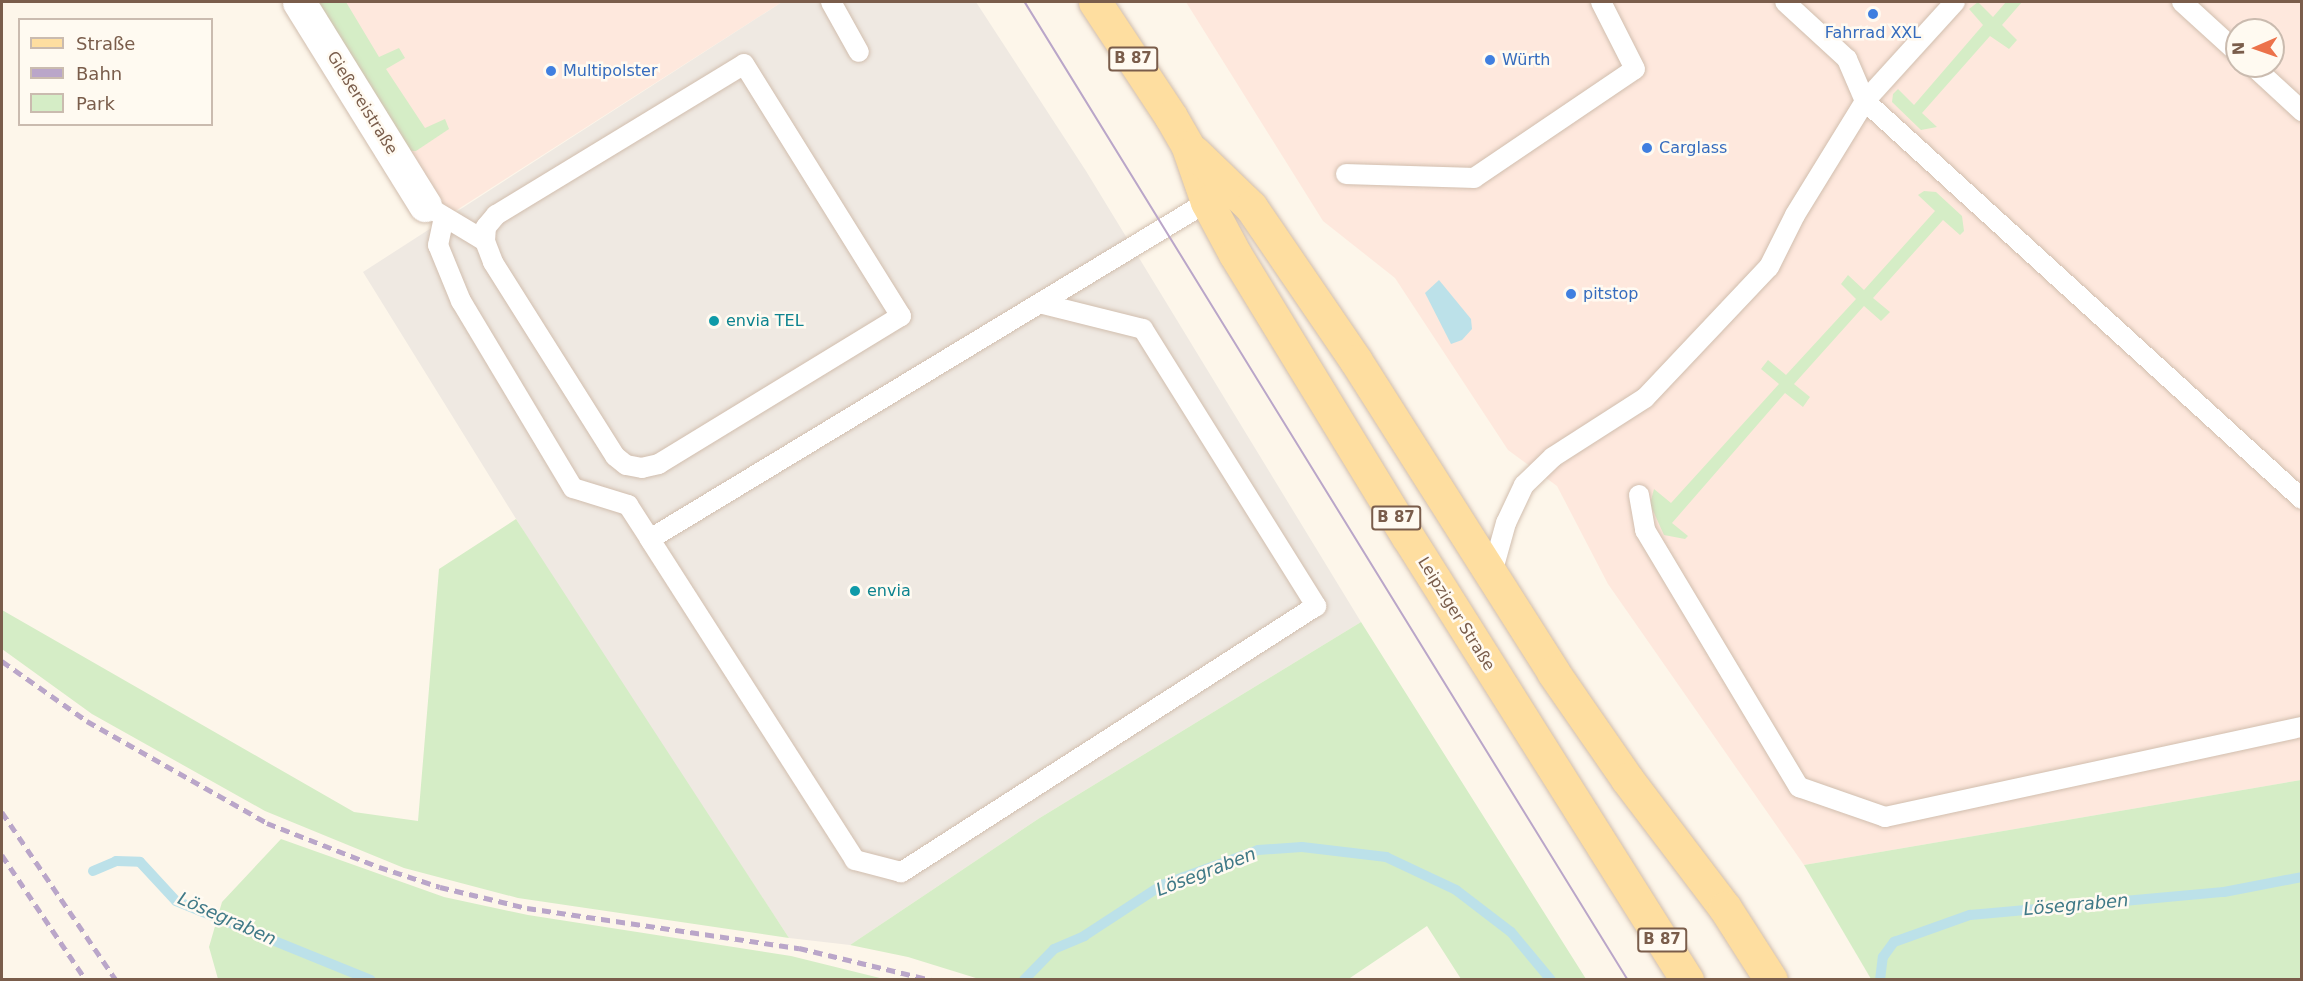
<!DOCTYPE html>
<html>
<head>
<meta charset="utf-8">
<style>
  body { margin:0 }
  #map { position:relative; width:2303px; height:981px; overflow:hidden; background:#fdf6ea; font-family:"DejaVu Sans",sans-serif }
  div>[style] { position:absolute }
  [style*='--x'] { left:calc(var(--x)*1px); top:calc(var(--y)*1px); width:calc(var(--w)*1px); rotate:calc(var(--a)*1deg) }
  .commercial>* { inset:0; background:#fee8dd }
  .industrial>* { inset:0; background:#efe9e2 }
  .green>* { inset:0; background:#d5edc6 }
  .water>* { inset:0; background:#bce1e9 }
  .stream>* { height:10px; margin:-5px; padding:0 5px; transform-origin:5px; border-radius:5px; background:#bce1e9 }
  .roads { filter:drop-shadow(0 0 2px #d1beae) drop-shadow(0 0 2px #d1beae) }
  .service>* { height:20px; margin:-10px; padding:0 10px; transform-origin:10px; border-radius:10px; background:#fff }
  .minor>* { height:33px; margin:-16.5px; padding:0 16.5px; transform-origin:16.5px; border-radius:16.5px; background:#fff }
  .primary>* { height:33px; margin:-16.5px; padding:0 16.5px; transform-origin:16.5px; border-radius:16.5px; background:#fedea0 }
  .tram>* { height:1.5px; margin:-0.75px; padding:0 0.75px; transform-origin:0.75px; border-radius:0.75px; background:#baa6c9 }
  .rail>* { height:4.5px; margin-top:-2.25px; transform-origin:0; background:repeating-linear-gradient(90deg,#baa6c9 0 9px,transparent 0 15px) }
  .dots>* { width:16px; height:16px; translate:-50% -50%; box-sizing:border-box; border:3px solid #fffaf1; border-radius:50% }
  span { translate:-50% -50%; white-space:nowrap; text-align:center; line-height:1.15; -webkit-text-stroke:5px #fffaf1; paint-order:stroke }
  .shield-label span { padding:2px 4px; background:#fffaf1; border:2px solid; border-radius:4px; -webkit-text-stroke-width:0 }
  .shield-label { font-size:15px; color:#7a5d4b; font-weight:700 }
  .shop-label { font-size:16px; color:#366cbe }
  .left { translate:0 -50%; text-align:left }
  .street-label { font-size:16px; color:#7a5d4b }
  .culture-label { font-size:16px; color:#0d838f }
  .water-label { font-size:18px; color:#3f7987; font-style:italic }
  .frame { position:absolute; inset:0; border:3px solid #7a5d4b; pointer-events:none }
  .legend { position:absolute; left:18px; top:18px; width:195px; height:108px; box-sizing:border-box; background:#fffaf1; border:2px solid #cabbaf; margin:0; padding:8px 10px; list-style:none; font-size:18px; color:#7a5d4b }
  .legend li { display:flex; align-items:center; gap:12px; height:30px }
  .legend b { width:30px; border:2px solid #cabbaf }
  .north { position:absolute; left:2225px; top:18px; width:60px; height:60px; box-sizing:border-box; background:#fffaf1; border:2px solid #cabbaf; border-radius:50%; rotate:268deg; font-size:16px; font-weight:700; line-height:24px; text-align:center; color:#7a5d4b }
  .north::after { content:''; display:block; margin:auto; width:21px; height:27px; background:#ec724a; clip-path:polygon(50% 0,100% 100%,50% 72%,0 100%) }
</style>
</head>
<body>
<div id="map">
  <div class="commercial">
    <i style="clip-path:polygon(299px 2px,782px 2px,435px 224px)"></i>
    <i style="clip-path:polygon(evenodd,1186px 2px,2301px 2px,2301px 780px,1804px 865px,1608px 584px,1557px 486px,1508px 450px,1395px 278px,1323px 221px,1186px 2px,2237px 30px,2273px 30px,2273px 66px,2237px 66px,2237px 30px)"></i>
  </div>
  <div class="industrial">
    <i style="clip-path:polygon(782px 2px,976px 2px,1086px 171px,1361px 622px,1038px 819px,850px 945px,789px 938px,575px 614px,363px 272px)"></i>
  </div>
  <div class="green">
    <i style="clip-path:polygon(310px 2px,346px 2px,379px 57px,399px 48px,405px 58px,386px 69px,425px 128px,445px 119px,449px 129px,416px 151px,408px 151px)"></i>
    <i style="clip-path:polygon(1978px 2px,1993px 17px,2006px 2px,2022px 2px,2002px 25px,2017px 40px,2009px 49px,1990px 36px,1922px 113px,1937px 127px,1921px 130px,1892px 102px,1893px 94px,1898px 89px,1914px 105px,1983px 25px,1969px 9px)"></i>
    <i style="clip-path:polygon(1924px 191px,1936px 192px,1962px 216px,1964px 231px,1960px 235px,1943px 220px,1873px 298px,1890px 312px,1881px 321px,1864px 306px,1794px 384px,1810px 397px,1803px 407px,1785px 393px,1672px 523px,1688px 536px,1685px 539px,1664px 535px,1650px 504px,1654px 489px,1671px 503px,1779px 384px,1761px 369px,1768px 360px,1786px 375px,1856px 299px,1841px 284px,1848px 275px,1864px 290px,1935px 211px,1918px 195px)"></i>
    <i style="clip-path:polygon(516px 519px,789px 938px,518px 898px,404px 868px,265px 811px,92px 714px,2px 649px,2px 610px,354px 812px,418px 821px,439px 569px)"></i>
    <i style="clip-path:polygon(1361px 622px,1586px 979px,1461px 979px,1427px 926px,1347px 980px,979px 979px,908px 957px,850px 945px,1038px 819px)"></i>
    <i style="clip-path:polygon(2301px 780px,2301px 979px,1871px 979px,1804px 865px)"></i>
    <i style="clip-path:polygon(281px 839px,444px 897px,528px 915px,791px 956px,884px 979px,218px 979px,209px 947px,222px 902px)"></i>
  </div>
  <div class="water">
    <i style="clip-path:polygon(1439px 280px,1471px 319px,1472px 329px,1462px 340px,1451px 344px,1425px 293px)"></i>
  </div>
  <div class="stream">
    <i style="--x:93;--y:871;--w:25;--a:-23"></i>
    <i style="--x:116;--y:861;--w:24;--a:2"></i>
    <i style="--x:140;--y:862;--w:53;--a:47.3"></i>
    <i style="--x:176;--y:901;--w:210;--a:22.1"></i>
    <i style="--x:1024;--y:980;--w:43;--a:-45.9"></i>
    <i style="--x:1054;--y:949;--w:33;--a:-23"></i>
    <i style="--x:1084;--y:936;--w:93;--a:-33.2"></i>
    <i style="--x:1162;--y:885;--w:102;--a:-20"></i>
    <i style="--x:1258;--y:850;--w:44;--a:-3.9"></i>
    <i style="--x:1302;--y:847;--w:85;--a:6.8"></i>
    <i style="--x:1386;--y:857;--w:77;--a:25.2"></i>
    <i style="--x:1456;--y:890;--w:69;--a:37.4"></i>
    <i style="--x:1511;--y:932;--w:62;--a:50.2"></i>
    <i style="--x:1880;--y:980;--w:23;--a:-83"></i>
    <i style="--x:1883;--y:957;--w:19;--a:-54"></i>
    <i style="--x:1894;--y:942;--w:81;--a:-19.6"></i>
    <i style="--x:1970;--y:915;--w:255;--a:-5.2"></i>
    <i style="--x:2224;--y:892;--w:79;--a:-10.9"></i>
  </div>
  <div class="roads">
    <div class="service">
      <i style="--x:831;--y:2;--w:57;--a:60.8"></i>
      <i style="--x:1955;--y:2;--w:134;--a:132.3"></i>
      <i style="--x:1865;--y:101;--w:591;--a:42.33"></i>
      <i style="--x:2182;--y:2;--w:74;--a:42.3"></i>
      <i style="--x:744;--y:64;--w:297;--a:58.1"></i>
      <i style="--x:901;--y:316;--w:284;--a:148.6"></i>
      <i style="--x:659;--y:464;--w:17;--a:167"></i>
      <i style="--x:642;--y:468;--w:16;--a:-169"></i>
      <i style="--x:626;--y:465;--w:14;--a:-141"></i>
      <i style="--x:615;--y:456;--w:229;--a:-122.2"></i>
      <i style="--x:493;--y:262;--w:22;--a:-111"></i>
      <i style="--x:485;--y:241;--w:14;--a:-86"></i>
      <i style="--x:486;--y:227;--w:16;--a:-50"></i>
      <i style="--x:496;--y:215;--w:290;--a:-31.3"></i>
      <i style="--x:2253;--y:66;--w:67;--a:42.6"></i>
      <i style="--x:1346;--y:174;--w:128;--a:1.8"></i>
      <i style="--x:1474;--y:178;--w:194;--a:-34.1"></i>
      <i style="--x:1635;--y:69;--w:75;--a:-116.9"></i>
      <i style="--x:435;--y:211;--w:58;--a:31"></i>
      <i style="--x:444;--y:217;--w:29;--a:102"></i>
      <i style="--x:438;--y:245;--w:61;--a:67.7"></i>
      <i style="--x:461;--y:301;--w:218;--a:59.1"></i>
      <i style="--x:573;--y:488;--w:58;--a:17.2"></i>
      <i style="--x:628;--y:505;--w:40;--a:57.1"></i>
      <i style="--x:1043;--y:304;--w:103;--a:14"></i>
      <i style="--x:1143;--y:329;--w:327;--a:58"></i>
      <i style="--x:1316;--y:606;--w:493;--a:147.3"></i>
      <i style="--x:901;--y:872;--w:48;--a:-165.4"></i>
      <i style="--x:855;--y:860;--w:381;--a:-122.6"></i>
      <i style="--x:650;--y:539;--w:651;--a:-31.18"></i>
      <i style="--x:1639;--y:495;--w:36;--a:80"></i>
      <i style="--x:1645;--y:530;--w:300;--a:59.1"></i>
      <i style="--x:1799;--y:787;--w:91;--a:19.2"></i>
      <i style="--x:1885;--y:817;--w:427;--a:-12.2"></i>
      <i style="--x:1492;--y:573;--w:52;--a:-74.4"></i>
      <i style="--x:1506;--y:523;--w:42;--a:-64.7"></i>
      <i style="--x:1524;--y:485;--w:40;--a:-44"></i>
      <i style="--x:1553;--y:457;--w:109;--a:-32.7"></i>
      <i style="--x:1645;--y:398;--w:180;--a:-46.6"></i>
      <i style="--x:1769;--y:267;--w:58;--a:-63.4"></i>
      <i style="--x:1795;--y:215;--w:134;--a:-58.4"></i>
      <i style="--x:1865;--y:101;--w:46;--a:-113.2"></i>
      <i style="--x:1847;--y:59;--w:84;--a:-137.4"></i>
    </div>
    <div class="minor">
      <i style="--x:299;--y:2;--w:239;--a:58.2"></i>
    </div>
    <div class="primary">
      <i style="--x:1095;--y:2;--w:138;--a:56.5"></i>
      <i style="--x:1171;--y:117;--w:34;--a:60"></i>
      <i style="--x:1188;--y:147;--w:58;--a:70.9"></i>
      <i style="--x:1207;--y:202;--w:59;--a:61.7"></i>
      <i style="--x:1235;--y:254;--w:332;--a:58.6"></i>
      <i style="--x:1408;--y:537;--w:524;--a:57.8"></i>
      <i style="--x:1194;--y:152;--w:79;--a:44"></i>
      <i style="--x:1251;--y:207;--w:186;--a:55.7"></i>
      <i style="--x:1356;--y:361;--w:368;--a:57.6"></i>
      <i style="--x:1553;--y:672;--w:130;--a:55.3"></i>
      <i style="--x:1627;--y:779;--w:162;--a:52.8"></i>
      <i style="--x:1725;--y:908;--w:85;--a:57.4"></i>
    </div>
  </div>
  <div class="tram">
    <i style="--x:1025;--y:2;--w:1149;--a:58.34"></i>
  </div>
  <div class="rail">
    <i style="--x:2;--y:661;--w:104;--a:35.2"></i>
    <i style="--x:87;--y:721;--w:207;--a:29.5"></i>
    <i style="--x:267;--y:823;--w:120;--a:21.4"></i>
    <i style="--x:379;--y:867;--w:64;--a:18.2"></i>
    <i style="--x:440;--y:887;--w:89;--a:13.6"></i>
    <i style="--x:527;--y:908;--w:275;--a:8.4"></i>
    <i style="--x:799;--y:948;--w:136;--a:13.6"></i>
    <i style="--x:2;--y:812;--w:203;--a:55.8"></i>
    <i style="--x:2;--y:855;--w:151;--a:56.1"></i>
  </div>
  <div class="dots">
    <i style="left:1873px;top:14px;background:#3f7fe0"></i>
    <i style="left:1490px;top:60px;background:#3f7fe0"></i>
    <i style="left:551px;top:71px;background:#3f7fe0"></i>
    <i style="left:1647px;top:148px;background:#3f7fe0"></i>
    <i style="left:1571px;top:294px;background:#3f7fe0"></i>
    <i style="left:714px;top:321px;background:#0f9aa8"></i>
    <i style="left:855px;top:591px;background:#0f9aa8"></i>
  </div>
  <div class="shield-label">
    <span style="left:1133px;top:59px">B 87</span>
    <span style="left:1396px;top:518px">B 87</span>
    <span style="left:1662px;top:940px">B 87</span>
  </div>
  <div class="shop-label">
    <span style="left:1873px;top:33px">Fahrrad XXL</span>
    <span class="left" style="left:1502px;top:60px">Würth</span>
    <span class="left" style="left:563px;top:71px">Multipolster</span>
    <span class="left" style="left:1659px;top:148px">Carglass</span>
    <span class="left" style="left:1583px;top:294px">pitstop</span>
  </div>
  <div class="street-label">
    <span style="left:362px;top:103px;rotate:58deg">Gießereistraße</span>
    <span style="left:1456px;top:614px;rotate:58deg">Leipziger Straße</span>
  </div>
  <div class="culture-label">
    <span class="left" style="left:726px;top:321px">envia TEL</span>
    <span class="left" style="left:867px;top:591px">envia</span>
  </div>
  <div class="water-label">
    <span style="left:1206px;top:872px;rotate:-21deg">Lösegraben</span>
    <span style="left:2076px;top:905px;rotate:-5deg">Lösegraben</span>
    <span style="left:227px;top:919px;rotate:24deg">Lösegraben</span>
  </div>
  <div class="frame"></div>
  <ul class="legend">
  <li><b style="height:8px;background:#fedea0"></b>Straße</li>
  <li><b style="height:8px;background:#baa6c9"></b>Bahn</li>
  <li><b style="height:16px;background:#d5edc6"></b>Park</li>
  </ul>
  <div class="north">N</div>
</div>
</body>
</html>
